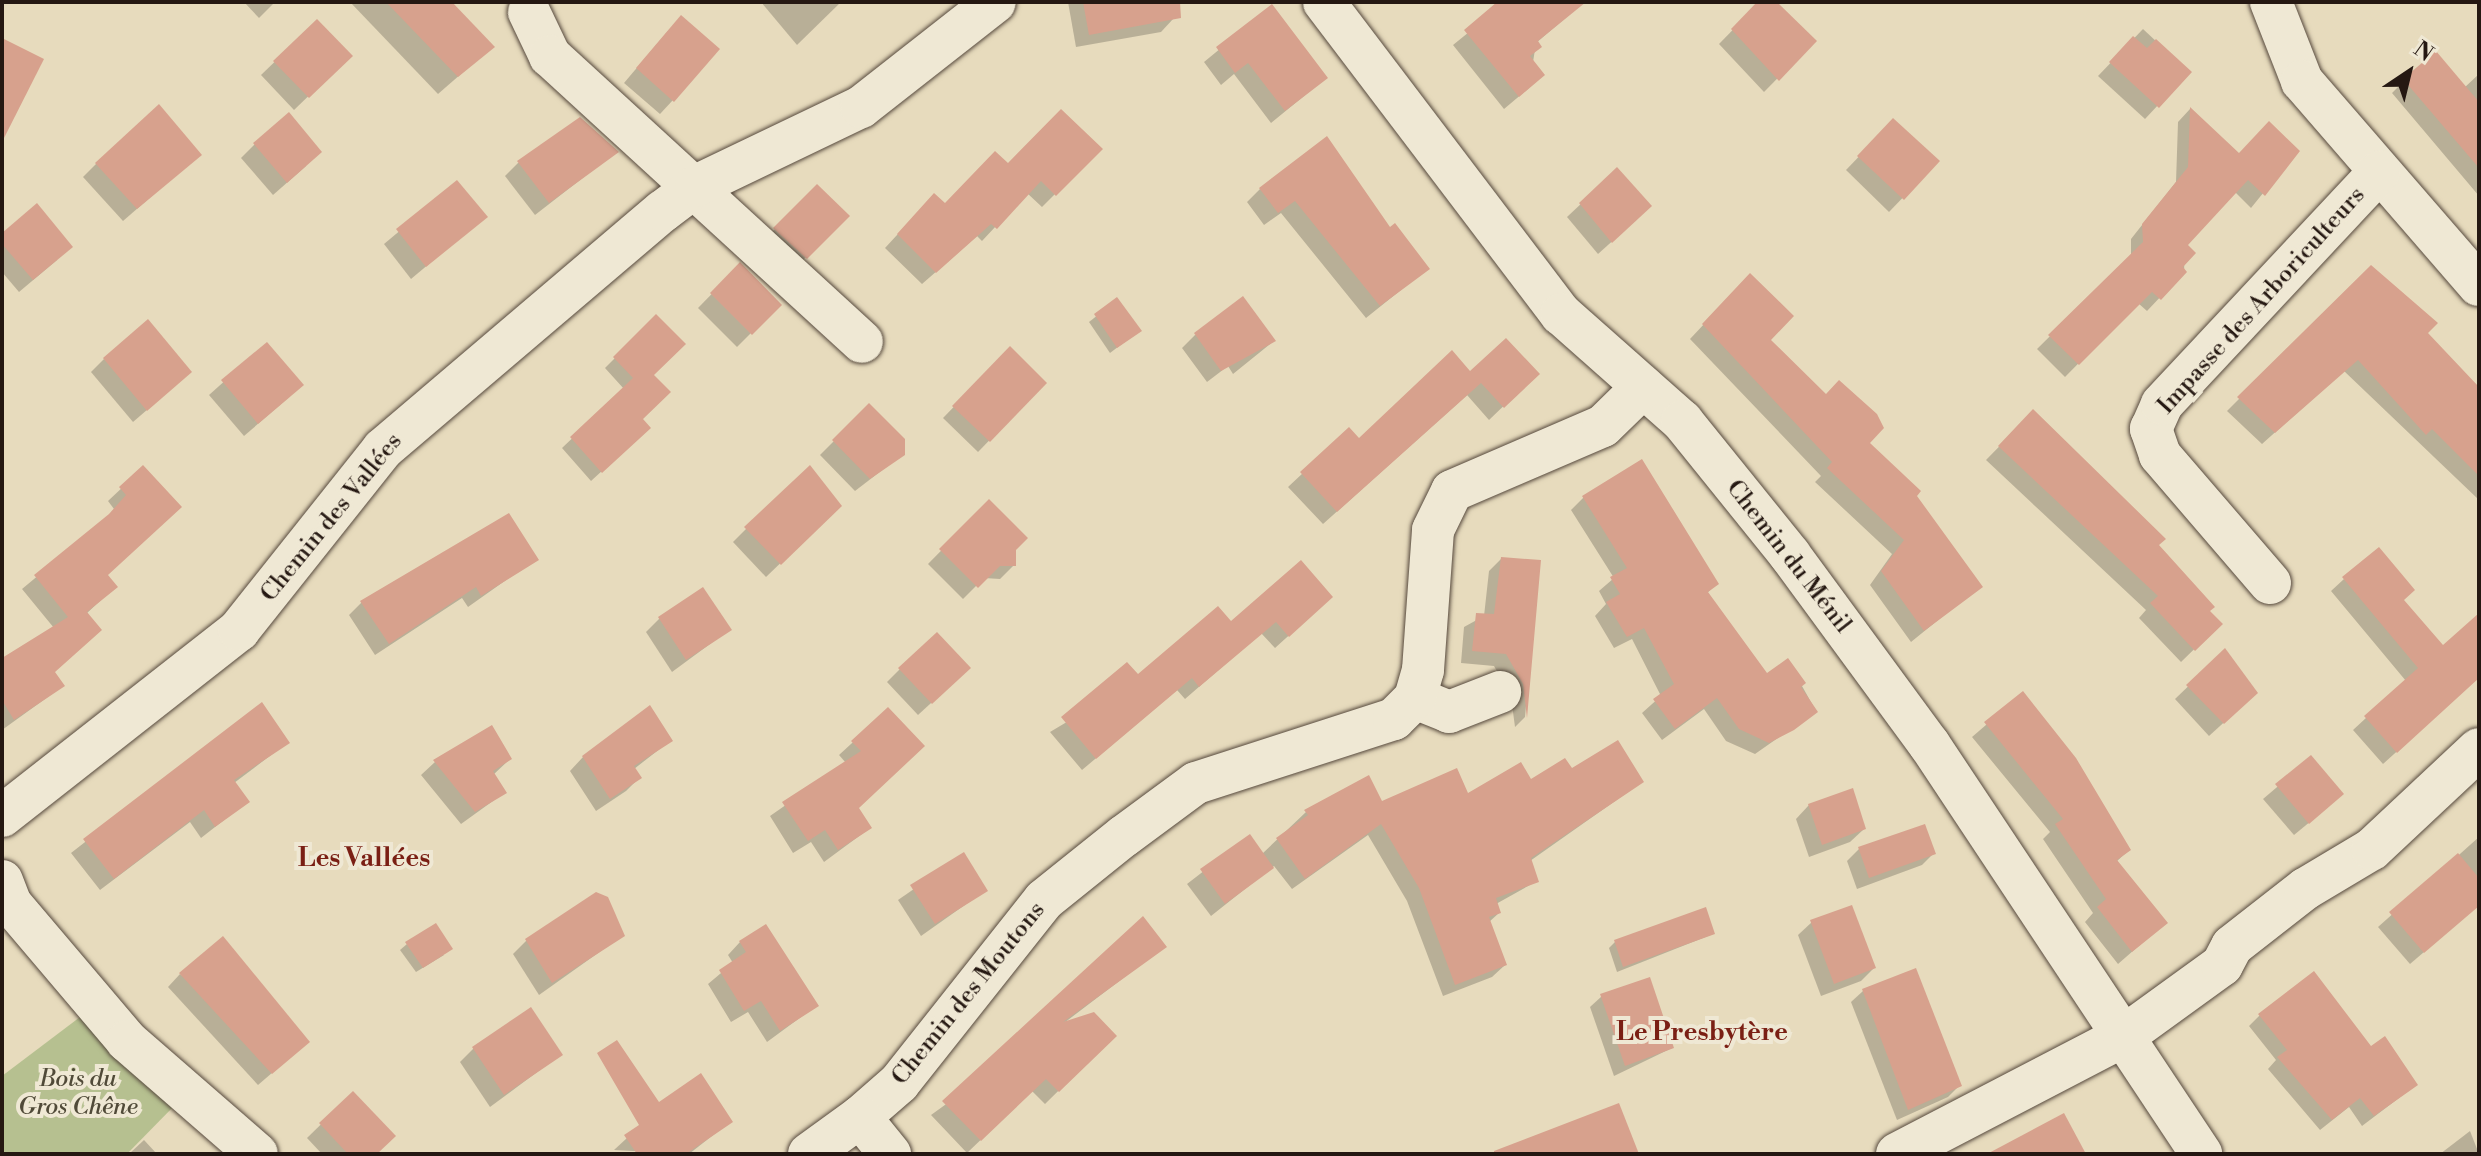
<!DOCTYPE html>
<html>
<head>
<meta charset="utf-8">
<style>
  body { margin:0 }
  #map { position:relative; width:2481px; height:1156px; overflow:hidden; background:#e7dbbd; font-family:"Libre Bodoni",serif }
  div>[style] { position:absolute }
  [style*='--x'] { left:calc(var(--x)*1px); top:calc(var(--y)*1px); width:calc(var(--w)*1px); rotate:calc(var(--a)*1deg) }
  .green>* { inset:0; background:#b6c090 }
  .shadow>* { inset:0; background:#0003 }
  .building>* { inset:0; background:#d7a18d }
  .roads { filter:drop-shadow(0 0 2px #56493d) drop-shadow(0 0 2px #56493d) }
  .street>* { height:42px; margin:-21px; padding:0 21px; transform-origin:21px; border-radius:21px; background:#efe8d4 }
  span { translate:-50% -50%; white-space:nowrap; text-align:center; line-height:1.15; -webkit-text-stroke:8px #efe8d4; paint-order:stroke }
  .street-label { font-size:24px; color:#251812 }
  .park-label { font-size:24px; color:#504a38; font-style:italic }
  .neighbourhood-label { font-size:26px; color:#7a1f14; font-weight:700 }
  .frame { position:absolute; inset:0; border:4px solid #251812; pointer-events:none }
  .north { position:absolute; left:2369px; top:32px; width:80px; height:80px; -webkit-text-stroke:6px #efe8d4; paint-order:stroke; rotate:35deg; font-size:22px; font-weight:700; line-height:32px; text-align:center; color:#251812 }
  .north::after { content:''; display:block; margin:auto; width:28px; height:36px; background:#251812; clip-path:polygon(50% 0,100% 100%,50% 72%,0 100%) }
</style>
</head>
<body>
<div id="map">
  <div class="green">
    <i style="clip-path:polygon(88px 1011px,176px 1104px,127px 1154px,2px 1154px,2px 1076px)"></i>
  </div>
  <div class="shadow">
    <i style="clip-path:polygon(244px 2px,275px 2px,259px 18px)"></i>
    <i style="clip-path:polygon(350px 2px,449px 2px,492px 47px,438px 94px)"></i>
    <i style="clip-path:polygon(761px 2px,841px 2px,797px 45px)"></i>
    <i style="clip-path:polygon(1068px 2px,1171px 2px,1174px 18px,1161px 32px,1076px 47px)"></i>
    <i style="clip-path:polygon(1506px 2px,1583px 3px,1536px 43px,1529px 88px,1504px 109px,1453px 45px)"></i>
    <i style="clip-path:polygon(1760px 2px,1775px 2px,1814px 41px,1764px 92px,1719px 44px)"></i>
    <i style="clip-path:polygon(1271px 7px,1326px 78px,1271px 123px,1234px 74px,1221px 85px,1204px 62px)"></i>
    <i style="clip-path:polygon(317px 21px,350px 56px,294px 110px,261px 75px)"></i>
    <i style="clip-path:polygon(2143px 29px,2189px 72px,2145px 119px,2098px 76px)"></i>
    <i style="clip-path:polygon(668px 31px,673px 100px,660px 114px,624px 83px)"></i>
    <i style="clip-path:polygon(2479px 74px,2479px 196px,2392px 93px,2405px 80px,2464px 88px)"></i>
    <i style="clip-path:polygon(2190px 109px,2239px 156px,2297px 151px,2251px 208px,2235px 192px,2185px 245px,2184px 272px,2147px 311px,2138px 303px,2065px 377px,2037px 349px,2131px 256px,2131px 239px,2176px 182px,2178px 122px)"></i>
    <i style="clip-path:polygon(1894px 120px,1937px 162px,1889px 212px,1846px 170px)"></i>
    <i style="clip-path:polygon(255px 144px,306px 166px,273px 195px,241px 158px)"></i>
    <i style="clip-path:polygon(1100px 149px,1042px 207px,1027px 193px,982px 241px,977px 236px,922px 284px,885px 248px,921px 209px,945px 206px,1008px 166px)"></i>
    <i style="clip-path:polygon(616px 152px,535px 215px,505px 176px,518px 163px)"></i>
    <i style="clip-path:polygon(199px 155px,123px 221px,83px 177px,96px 164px)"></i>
    <i style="clip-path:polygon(1617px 170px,1637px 219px,1598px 254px,1567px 217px)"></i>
    <i style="clip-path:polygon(457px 183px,485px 217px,411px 279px,384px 244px)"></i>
    <i style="clip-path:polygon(817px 187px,847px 216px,794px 269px,763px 241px)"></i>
    <i style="clip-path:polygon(1260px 189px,1389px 229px,1427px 269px,1366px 318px,1281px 213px,1264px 225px,1247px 202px)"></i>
    <i style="clip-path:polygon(2px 236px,57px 260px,19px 292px,2px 272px)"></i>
    <i style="clip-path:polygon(740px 265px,779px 305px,737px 347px,698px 308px)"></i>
    <i style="clip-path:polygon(2371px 267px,2479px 412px,2479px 500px,2344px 371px,2262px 444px,2227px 411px)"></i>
    <i style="clip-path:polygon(1737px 289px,1768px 340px,1914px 496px,1980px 586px,1911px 642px,1870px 585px,1892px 554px,1815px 482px,1821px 476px,1690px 339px)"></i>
    <i style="clip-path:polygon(1117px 300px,1139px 331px,1110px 353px,1089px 322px)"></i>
    <i style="clip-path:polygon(656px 317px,639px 437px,591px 481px,562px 448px,624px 389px,605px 368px)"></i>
    <i style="clip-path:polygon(1195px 335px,1274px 341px,1233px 374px,1228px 366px,1207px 382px,1182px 348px)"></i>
    <i style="clip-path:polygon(266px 344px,288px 398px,244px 436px,209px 395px)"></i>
    <i style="clip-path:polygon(1010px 349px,1045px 383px,978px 452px,943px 418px)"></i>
    <i style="clip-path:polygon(104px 359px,177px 384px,133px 422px,91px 372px)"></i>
    <i style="clip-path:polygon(1470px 373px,1537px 374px,1489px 420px,1467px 395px,1323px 524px,1288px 487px,1349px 430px,1359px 441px)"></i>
    <i style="clip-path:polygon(869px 406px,903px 454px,855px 491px,820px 455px)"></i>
    <i style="clip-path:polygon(2033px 412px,2220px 624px,2181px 662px,2139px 618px,2146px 610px,1986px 460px)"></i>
    <i style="clip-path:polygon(143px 468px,106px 576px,115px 587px,86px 614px,53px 673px,63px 686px,2px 730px,2px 661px,54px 628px,22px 589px,105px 520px,114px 509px,108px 501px)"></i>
    <i style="clip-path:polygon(1584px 497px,1716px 584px,1707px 593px,1767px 676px,1788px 661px,1816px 711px,1755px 754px,1726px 741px,1704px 709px,1662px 740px,1642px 713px,1661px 696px,1632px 639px,1614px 648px,1595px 616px,1606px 604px,1599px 591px,1614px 578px,1571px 510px)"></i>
    <i style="clip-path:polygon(989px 502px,1014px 549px,1014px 565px,1000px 579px,984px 578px,963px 599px,928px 564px)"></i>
    <i style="clip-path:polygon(840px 506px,766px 577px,733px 542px,746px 529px)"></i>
    <i style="clip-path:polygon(536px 559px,468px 607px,462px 598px,375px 655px,349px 615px,362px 602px)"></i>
    <i style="clip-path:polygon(1501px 559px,1539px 561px,1525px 717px,1515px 727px,1511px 697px,1494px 666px,1461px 663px,1464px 627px,1484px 616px,1489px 571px)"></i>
    <i style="clip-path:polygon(2344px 579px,2402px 601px,2443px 648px,2479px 616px,2479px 677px,2383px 764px,2353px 730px,2406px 681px,2331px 591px)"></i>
    <i style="clip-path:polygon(1317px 610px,1275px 648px,1261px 633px,1185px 699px,1177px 690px,1082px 770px,1050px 732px,1231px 624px)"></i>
    <i style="clip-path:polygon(660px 618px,729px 630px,672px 672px,646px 632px)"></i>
    <i style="clip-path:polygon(2225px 651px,2242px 706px,2209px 736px,2175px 699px)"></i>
    <i style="clip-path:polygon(900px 669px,955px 681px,918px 715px,887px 682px)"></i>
    <i style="clip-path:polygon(2022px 694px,2129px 850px,2116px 862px,2165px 923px,2118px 964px,2085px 922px,2093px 913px,2043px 839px,2050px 832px,1972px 737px)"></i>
    <i style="clip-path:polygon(261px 705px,287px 743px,234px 783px,247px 802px,201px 838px,190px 822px,100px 890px,71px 853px)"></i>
    <i style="clip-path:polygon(888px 710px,857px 808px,870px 828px,824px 862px,811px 842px,793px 853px,770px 816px,846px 763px,839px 755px)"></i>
    <i style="clip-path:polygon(670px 741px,634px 769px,639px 778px,626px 791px,596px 811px,570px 771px,583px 757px)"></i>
    <i style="clip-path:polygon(2311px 758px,2328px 807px,2294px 835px,2263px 799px)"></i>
    <i style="clip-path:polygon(510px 759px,493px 775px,504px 793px,461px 824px,421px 775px,435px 762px)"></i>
    <i style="clip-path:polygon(1571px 771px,1642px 782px,1530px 861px,1537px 881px,1496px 904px,1499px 913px,1489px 922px,1505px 965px,1492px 977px,1443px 996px,1407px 901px,1368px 835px,1292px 889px,1274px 866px,1211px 916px,1187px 884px,1249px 836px,1262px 854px,1306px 812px,1467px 796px)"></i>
    <i style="clip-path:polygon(1809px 805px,1864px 829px,1850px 842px,1809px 857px,1796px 819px)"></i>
    <i style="clip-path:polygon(2479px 837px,2479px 905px,2410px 964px,2378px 927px)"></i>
    <i style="clip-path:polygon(1859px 849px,1934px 853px,1922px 865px,1857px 889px,1847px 861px)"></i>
    <i style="clip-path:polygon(963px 855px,986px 890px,921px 936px,898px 900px)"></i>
    <i style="clip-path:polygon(1812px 922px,1874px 968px,1861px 981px,1821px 996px,1798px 935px)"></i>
    <i style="clip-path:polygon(766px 926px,816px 1006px,767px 1042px,748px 1012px,731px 1022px,708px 984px,733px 963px,728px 955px,740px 942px)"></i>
    <i style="clip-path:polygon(1713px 934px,1617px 972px,1609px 948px,1615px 942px)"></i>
    <i style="clip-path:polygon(622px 936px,539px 995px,513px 954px,526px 941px)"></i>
    <i style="clip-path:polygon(407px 944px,444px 955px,416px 972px,400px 950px)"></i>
    <i style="clip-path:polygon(1164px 947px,1064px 1023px,1114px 1036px,1045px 1104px,1032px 1091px,967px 1153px,931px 1115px)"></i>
    <i style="clip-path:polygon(180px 974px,294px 1054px,258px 1085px,168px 987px)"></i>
    <i style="clip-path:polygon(1863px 991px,1959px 1086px,1948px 1097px,1897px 1120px,1851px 1002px)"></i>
    <i style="clip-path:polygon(1602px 996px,1672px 1048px,1614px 1076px,1590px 1007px)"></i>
    <i style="clip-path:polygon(2260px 1015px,2371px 1049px,2416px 1085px,2362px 1126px,2349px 1107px,2320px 1130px,2268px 1069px,2276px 1060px,2249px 1026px)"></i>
    <i style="clip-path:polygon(474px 1048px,560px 1055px,490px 1107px,460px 1062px)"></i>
    <i style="clip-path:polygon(353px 1093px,374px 1154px,322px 1154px,307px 1138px)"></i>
    <i style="clip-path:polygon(731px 1121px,689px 1154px,614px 1150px,627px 1138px)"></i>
    <i style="clip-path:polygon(2470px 1131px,2479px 1154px,2440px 1154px)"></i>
    <i style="clip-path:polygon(144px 1140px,157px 1154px,129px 1154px)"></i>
  </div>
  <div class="building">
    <i style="clip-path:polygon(386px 2px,452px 2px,495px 47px,458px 77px)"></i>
    <i style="clip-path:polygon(1083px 2px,1180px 2px,1181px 18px,1089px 35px)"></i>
    <i style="clip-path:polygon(1497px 2px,1586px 2px,1538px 41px,1542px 47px,1530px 56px,1545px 75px,1519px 97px,1464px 30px)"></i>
    <i style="clip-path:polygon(1757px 2px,1777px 2px,1817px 41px,1779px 81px,1731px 29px)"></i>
    <i style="clip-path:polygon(1272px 4px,1328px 78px,1285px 111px,1248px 63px,1235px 73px,1216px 47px)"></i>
    <i style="clip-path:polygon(681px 15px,720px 49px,674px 102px,636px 68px)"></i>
    <i style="clip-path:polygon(317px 19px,353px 56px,309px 98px,273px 61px)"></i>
    <i style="clip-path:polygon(2133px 36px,2147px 48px,2156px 39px,2192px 72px,2159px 108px,2109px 62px)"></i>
    <i style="clip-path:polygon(2px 38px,44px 59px,2px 142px)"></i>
    <i style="clip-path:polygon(2436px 51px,2479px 102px,2479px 168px,2403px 79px)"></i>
    <i style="clip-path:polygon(159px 104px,202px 155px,137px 209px,95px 163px)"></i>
    <i style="clip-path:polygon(2190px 107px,2239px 153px,2269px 121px,2300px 151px,2265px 196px,2248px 180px,2188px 245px,2196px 253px,2183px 267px,2187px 272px,2161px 300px,2152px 292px,2079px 365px,2048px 335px,2143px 242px,2142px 224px,2188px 167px)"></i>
    <i style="clip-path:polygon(1061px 109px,1103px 149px,1056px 196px,1041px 181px,997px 229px,991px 224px,936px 273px,897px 234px,934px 193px,945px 203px,995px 151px,1008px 163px)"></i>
    <i style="clip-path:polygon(289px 112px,322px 152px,287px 183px,253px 143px)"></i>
    <i style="clip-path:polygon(580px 117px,619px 152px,549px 203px,517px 161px)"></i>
    <i style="clip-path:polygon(1893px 118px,1940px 161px,1904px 200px,1857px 156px)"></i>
    <i style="clip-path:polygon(1327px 136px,1390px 227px,1395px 223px,1430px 269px,1380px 306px,1295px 201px,1278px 213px,1259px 188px)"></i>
    <i style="clip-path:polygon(1617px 167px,1652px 206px,1612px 243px,1579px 203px)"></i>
    <i style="clip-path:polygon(457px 180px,488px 217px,426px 267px,396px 229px)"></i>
    <i style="clip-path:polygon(817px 184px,850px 216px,807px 259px,773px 228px)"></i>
    <i style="clip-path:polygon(37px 203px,73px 247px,33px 280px,2px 244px,2px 233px)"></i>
    <i style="clip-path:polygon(740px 262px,782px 305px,752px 335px,710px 293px)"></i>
    <i style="clip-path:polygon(2371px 265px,2438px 323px,2428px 333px,2479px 387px,2479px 476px,2432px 429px,2426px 435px,2358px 360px,2275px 433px,2237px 397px)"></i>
    <i style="clip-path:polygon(1750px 273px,1794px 316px,1771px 340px,1826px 394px,1839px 380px,1877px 414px,1884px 428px,1870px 443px,1921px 491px,1917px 496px,1983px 587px,1924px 631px,1881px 571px,1904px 540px,1827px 468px,1832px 462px,1702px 324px)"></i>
    <i style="clip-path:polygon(1243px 296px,1276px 341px,1221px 371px,1194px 333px)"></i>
    <i style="clip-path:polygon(1117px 297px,1142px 331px,1117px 348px,1094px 314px)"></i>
    <i style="clip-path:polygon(656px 314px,686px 344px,654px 375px,671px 392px,643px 419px,651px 428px,602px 473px,570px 437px,633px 378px,613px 357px)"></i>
    <i style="clip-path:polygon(148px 319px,192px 372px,147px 411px,103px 358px)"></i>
    <i style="clip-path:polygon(1506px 338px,1540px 374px,1504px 408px,1481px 383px,1337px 512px,1300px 472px,1349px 427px,1359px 438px,1452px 350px,1470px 371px)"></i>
    <i style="clip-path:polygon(267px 342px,304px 385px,258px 424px,221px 380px)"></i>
    <i style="clip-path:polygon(1010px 346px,1047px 383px,990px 442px,952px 406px)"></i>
    <i style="clip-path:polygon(869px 403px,905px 439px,905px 455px,870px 479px,832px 440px)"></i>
    <i style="clip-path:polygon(2033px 409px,2166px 539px,2159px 545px,2215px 607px,2210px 611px,2223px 624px,2195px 651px,2150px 603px,2158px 596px,1998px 446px)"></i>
    <i style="clip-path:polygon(1642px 459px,1719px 584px,1708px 592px,1767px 673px,1788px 658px,1806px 683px,1801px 687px,1818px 712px,1794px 730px,1769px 743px,1739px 729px,1717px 698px,1675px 729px,1653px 699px,1674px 684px,1644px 628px,1627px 637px,1606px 602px,1620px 594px,1610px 577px,1627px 568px,1582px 496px)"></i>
    <i style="clip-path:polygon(143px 465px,182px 507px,108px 575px,118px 587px,87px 612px,102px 630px,55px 672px,65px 686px,14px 720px,2px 700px,2px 658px,68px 617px,34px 575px,109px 514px,126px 495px,119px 487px)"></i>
    <i style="clip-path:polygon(810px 465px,842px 506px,781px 565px,744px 527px)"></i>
    <i style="clip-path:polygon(989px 499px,1028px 538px,1016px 550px,1016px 566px,1000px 566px,978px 588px,939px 549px)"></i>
    <i style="clip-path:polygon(509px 513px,539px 560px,481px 596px,476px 587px,389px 644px,360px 601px)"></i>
    <i style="clip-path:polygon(2379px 547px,2415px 590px,2404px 600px,2443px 645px,2479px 613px,2479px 678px,2397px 753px,2364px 716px,2418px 668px,2342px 577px)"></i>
    <i style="clip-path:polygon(1501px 557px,1541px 560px,1527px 718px,1523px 684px,1506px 654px,1472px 651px,1476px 613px,1494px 614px)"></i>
    <i style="clip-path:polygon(1301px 560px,1333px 597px,1289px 637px,1276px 622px,1199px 687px,1192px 678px,1096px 759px,1061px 717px,1127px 662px,1138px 674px,1218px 606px,1231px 621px)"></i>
    <i style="clip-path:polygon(703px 587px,732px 630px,686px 660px,658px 617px)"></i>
    <i style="clip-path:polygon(937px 632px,971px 668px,932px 704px,898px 668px)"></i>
    <i style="clip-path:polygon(2225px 648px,2258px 693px,2224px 724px,2186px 685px)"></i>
    <i style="clip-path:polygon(2023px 691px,2076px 758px,2131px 850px,2117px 860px,2168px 923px,2132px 952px,2097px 907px,2106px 899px,2055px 824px,2063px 819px,1984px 722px)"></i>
    <i style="clip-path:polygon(262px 702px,290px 743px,234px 780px,250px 802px,215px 827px,204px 810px,114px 879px,83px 839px)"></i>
    <i style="clip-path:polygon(650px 705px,673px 741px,634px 766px,642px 778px,610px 799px,582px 756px)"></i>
    <i style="clip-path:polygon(888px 707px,925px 746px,859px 808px,872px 828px,838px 850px,825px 830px,808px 841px,782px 802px,861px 751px,851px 741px)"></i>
    <i style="clip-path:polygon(492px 725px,512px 759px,493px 771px,507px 793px,475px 812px,433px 760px)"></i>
    <i style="clip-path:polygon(1618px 740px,1644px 782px,1531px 858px,1539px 882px,1496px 898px,1501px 913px,1489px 917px,1507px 965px,1455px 985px,1419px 888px,1381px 824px,1305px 879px,1276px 838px,1308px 815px,1304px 810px,1369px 775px,1382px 801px,1457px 768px,1468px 793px,1521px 762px,1531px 779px,1565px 758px,1572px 768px)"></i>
    <i style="clip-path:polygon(2311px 755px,2344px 794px,2309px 824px,2275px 784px)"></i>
    <i style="clip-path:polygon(1853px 788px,1866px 829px,1822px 845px,1808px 804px)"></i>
    <i style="clip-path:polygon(1925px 824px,1936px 854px,1869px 878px,1858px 847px)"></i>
    <i style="clip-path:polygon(1250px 834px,1274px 868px,1225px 904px,1200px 869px)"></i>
    <i style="clip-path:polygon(964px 852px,988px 891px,935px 924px,910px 885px)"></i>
    <i style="clip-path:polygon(2458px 853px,2479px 878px,2479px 906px,2424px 953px,2389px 912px)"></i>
    <i style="clip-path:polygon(596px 892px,608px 897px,625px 936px,552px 983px,525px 939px)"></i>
    <i style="clip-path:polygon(1852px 905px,1876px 968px,1834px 984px,1810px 920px)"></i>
    <i style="clip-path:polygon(1706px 907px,1715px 934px,1623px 967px,1614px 940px)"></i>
    <i style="clip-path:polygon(1143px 916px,1167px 947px,1063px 1022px,1094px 1012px,1117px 1036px,1059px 1092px,1046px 1079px,981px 1141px,942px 1101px)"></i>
    <i style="clip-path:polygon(436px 923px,453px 949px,423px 968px,405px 942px)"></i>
    <i style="clip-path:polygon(766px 924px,819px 1006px,780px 1031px,761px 1001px,744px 1011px,719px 970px,746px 952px,739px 941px)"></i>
    <i style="clip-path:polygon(223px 936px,310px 1042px,272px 1074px,179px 973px)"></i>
    <i style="clip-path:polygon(1916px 968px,1962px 1086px,1908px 1110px,1862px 989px)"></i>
    <i style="clip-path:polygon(2314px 971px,2371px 1046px,2385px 1036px,2418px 1085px,2374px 1116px,2360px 1098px,2332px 1120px,2277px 1057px,2287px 1050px,2258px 1014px)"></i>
    <i style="clip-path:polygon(1650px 977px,1674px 1048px,1625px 1066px,1600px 994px)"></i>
    <i style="clip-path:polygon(531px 1007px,563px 1055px,504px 1095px,472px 1047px)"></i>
    <i style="clip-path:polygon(617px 1040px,659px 1102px,701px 1073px,733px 1122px,686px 1154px,637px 1154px,624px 1135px,639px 1125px,597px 1053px)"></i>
    <i style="clip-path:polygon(353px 1091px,396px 1136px,377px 1154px,348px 1154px,319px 1123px)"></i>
    <i style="clip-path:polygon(1619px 1103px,1639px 1154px,1494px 1154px,1494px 1151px)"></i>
    <i style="clip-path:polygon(2064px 1113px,2086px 1154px,1987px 1154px)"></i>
  </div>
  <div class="roads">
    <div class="street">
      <i style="--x:1324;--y:2;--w:392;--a:52.8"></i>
      <i style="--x:1561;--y:314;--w:162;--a:41.5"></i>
      <i style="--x:1682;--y:421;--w:172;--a:51.1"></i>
      <i style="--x:1790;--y:555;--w:235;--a:53.7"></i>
      <i style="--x:1929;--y:744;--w:492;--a:56.4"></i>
      <i style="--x:2271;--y:2;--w:85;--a:68.6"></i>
      <i style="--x:2302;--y:81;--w:270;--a:49.1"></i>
      <i style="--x:529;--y:12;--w:49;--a:64.5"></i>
      <i style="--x:550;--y:56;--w:423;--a:42.5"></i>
      <i style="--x:2270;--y:583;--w:169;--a:-130.7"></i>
      <i style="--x:2160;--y:455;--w:28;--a:-109"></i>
      <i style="--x:2151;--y:429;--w:27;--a:-66"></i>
      <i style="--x:2162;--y:404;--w:318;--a:-46.9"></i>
      <i style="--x:1415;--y:698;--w:37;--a:22"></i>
      <i style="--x:1449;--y:712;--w:55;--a:-21.4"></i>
      <i style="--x:2;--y:816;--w:301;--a:-38.1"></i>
      <i style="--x:239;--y:630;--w:231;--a:-51.5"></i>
      <i style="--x:383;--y:449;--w:367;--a:-40.4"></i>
      <i style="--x:663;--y:211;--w:41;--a:-37.1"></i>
      <i style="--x:696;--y:186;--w:183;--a:-25.6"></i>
      <i style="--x:861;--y:107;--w:170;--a:-38.1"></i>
      <i style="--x:2;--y:881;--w:25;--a:69"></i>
      <i style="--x:11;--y:904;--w:180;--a:49.7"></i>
      <i style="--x:127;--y:1041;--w:172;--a:41"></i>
      <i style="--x:860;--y:1117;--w:52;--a:-41.1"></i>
      <i style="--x:899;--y:1083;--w:233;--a:-51.6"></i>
      <i style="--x:1044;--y:900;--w:102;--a:-38.7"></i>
      <i style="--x:1124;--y:836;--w:89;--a:-36.4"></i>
      <i style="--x:1196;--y:783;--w:208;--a:-17.9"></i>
      <i style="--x:1394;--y:719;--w:30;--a:-45"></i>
      <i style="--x:1415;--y:698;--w:29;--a:-74"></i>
      <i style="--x:1423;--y:670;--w:140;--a:-85.9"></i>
      <i style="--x:1433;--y:530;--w:43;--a:-64"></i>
      <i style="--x:1452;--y:491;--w:164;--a:-23.3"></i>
      <i style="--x:1603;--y:426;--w:56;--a:-44.3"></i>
      <i style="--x:809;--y:1154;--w:63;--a:-36"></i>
      <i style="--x:860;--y:1117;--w:48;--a:51"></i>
      <i style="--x:1897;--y:1154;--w:256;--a:-27.5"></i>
      <i style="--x:2124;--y:1036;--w:121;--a:-35.9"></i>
      <i style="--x:2222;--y:965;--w:21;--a:-62"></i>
      <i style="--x:2232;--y:946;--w:93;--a:-38"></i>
      <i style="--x:2305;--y:889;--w:78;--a:-30.8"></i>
      <i style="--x:2372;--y:849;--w:146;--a:-43.1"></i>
    </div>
  </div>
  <div class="street-label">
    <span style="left:2262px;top:301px;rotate:-48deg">Impasse des Arboriculteurs</span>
    <span style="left:332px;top:518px;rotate:-51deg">Chemin des Vallées</span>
    <span style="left:1788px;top:557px;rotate:52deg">Chemin du Ménil</span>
    <span style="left:969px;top:994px;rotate:-51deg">Chemin des Moutons</span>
  </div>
  <div class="park-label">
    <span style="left:78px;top:1094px">Bois du<br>Gros Chêne</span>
  </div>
  <div class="neighbourhood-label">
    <span style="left:364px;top:859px">Les Vallées</span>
    <span style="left:1702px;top:1033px">Le Presbytère</span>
  </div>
  <div class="frame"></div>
  <div class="north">N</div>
</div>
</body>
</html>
